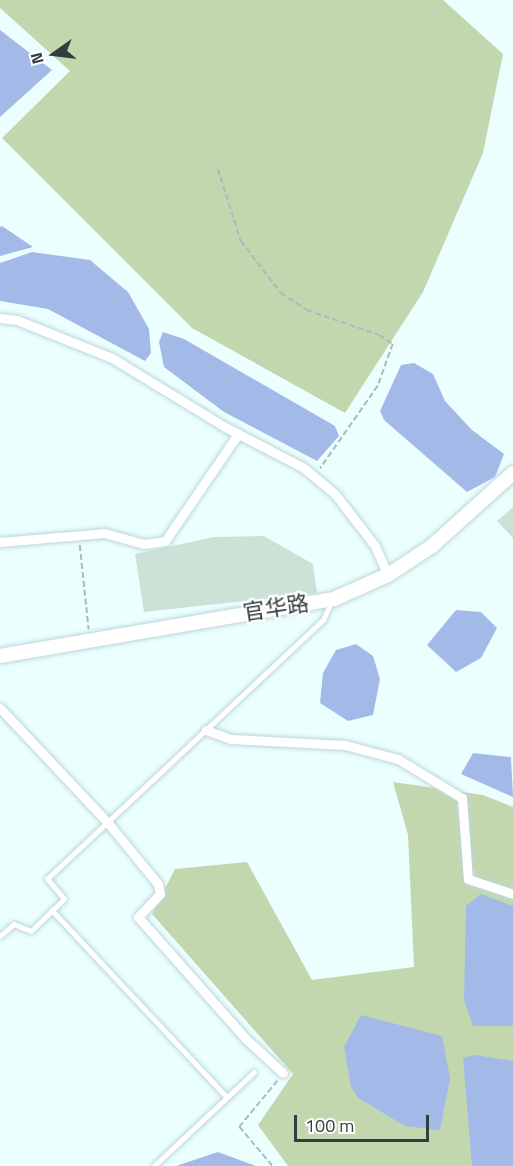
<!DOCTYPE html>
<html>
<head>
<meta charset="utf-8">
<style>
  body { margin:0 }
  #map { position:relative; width:513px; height:1166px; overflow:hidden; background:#ebffff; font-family:"Titillium Web","Noto Sans SC",sans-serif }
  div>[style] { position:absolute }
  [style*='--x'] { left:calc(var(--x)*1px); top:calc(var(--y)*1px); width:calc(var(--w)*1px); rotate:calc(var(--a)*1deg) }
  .green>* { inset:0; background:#c3d7af }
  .water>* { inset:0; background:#a3bae8 }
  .building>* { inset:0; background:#cde2d7 }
  .path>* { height:1.5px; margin-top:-0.75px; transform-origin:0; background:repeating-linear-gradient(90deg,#abbbbb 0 6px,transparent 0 9px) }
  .roads { filter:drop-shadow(0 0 2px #bfd7d7) drop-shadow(0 0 2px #bfd7d7) }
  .lane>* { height:4.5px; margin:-2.25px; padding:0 2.25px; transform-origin:2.25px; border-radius:2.25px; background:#fff }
  .street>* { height:9px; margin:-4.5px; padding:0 4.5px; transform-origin:4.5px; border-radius:4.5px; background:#fff }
  .secondary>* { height:14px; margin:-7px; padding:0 7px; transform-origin:7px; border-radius:7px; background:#fff }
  span { translate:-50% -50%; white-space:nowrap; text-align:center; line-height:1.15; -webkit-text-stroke:4.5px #fff; paint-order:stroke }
  .street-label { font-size:22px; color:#343e3e }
  .north { position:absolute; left:24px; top:24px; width:60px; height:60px; -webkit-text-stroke:4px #fff; paint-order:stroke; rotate:256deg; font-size:16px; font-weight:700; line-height:24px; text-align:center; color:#343e3e }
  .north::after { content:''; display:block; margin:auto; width:21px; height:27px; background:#343e3e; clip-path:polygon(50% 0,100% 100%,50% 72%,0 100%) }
  .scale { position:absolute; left:294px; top:1115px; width:135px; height:27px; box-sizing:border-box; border:3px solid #343e3e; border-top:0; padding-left:8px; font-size:18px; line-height:21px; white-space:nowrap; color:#343e3e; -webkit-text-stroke:4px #fff; paint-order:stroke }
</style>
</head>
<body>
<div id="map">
  <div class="green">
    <i style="clip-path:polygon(0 0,443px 0,503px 54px,483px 153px,423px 292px,345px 413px,192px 328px,2px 138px,70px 71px,0 8px)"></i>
    <i style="clip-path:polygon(393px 782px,483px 795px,513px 807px,513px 1166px,288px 1166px,258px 1125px,293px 1074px,152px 914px,175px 869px,247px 862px,312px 980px,414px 967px,408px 835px)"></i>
  </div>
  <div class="water">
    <i style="clip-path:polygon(0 30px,52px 70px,0 117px)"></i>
    <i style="clip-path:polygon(0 227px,2px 226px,33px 247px,0 256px)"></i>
    <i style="clip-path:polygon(32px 252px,90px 260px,128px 292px,149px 329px,151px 353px,145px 361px,48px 309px,0 301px,0 263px)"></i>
    <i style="clip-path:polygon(163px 332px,184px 339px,335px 426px,339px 436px,317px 461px,224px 412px,164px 367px,159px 342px)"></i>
    <i style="clip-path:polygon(414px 363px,433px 374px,445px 401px,472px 430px,504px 454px,495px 477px,467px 492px,384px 420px,380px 411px,401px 365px)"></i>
    <i style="clip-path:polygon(456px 610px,481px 612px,497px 628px,481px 658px,456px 672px,427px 645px)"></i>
    <i style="clip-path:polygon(356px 644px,373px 656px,380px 679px,373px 715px,348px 721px,320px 703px,323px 673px,336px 650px)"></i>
    <i style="clip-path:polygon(473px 753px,511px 757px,513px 797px,461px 774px)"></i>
    <i style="clip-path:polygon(481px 894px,513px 906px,513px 1026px,473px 1026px,464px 1000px,466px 906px)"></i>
    <i style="clip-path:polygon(361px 1015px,442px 1036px,450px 1078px,440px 1130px,405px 1126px,358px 1098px,351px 1087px,344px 1047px)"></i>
    <i style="clip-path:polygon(474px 1055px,513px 1061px,513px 1166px,472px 1166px,463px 1058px)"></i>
    <i style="clip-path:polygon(218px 1152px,256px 1166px,176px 1166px)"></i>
  </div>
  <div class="building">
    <i style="clip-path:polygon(513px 507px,513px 538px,497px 521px)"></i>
    <i style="clip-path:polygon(264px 536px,313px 564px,317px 593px,144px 612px,135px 554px,214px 537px)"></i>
  </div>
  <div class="path">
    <i style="--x:218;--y:169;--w:76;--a:72.3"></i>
    <i style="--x:241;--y:241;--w:66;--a:52.4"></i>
    <i style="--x:281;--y:293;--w:31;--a:33"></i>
    <i style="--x:307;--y:310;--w:76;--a:19.1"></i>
    <i style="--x:379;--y:335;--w:17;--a:33"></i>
    <i style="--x:393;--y:344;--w:45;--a:109.7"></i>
    <i style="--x:378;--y:386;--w:101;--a:124.9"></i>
    <i style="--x:80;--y:545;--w:85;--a:84"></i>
    <i style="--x:272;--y:1166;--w:51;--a:-130.2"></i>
    <i style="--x:239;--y:1127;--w:60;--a:-50.4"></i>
  </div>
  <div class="roads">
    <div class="lane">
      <i style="--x:52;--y:910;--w:256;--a:46.9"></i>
      <i style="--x:0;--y:936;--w:18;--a:-41"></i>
      <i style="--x:14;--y:924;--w:18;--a:22"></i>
      <i style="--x:31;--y:931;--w:46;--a:-44.1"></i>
      <i style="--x:64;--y:899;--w:26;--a:-130"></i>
      <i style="--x:47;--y:879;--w:378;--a:-43.2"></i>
      <i style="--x:323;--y:620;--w:21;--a:-65"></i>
      <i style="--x:154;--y:1166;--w:137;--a:-43.2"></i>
    </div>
    <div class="street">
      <i style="--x:0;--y:318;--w:17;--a:7"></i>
      <i style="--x:17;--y:320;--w:102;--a:21.8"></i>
      <i style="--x:112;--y:358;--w:132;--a:31.4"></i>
      <i style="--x:225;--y:427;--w:89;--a:27.4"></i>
      <i style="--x:304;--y:468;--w:40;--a:40"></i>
      <i style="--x:335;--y:494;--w:66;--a:52.4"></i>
      <i style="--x:375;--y:546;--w:32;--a:66"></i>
      <i style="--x:0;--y:542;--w:104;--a:-4.9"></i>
      <i style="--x:104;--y:533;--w:41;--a:15.4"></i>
      <i style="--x:144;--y:544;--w:21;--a:-8"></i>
      <i style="--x:165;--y:541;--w:130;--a:-55.7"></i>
      <i style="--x:0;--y:708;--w:158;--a:46.8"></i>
      <i style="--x:108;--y:823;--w:79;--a:50.7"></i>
      <i style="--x:158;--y:884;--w:10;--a:79"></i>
      <i style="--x:160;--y:894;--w:32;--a:134"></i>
      <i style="--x:138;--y:917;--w:163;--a:48.5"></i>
      <i style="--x:246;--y:1039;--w:50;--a:42.6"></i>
      <i style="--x:206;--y:730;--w:27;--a:20"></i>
      <i style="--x:231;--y:739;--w:114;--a:3"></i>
      <i style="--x:345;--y:745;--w:55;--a:14.8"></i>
      <i style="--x:398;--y:759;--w:75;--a:31.4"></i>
      <i style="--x:462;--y:798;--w:81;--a:85.8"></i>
      <i style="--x:468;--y:879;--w:47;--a:18.4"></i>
    </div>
    <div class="secondary">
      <i style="--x:0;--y:656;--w:339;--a:-9.7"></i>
      <i style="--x:334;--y:599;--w:59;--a:-24"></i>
      <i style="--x:388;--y:575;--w:53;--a:-33.4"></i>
      <i style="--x:432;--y:546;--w:109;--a:-42"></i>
    </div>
  </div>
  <div class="street-label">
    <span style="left:276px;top:608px;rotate:-9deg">官华路</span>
  </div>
  <div class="north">N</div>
  <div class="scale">100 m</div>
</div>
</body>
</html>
